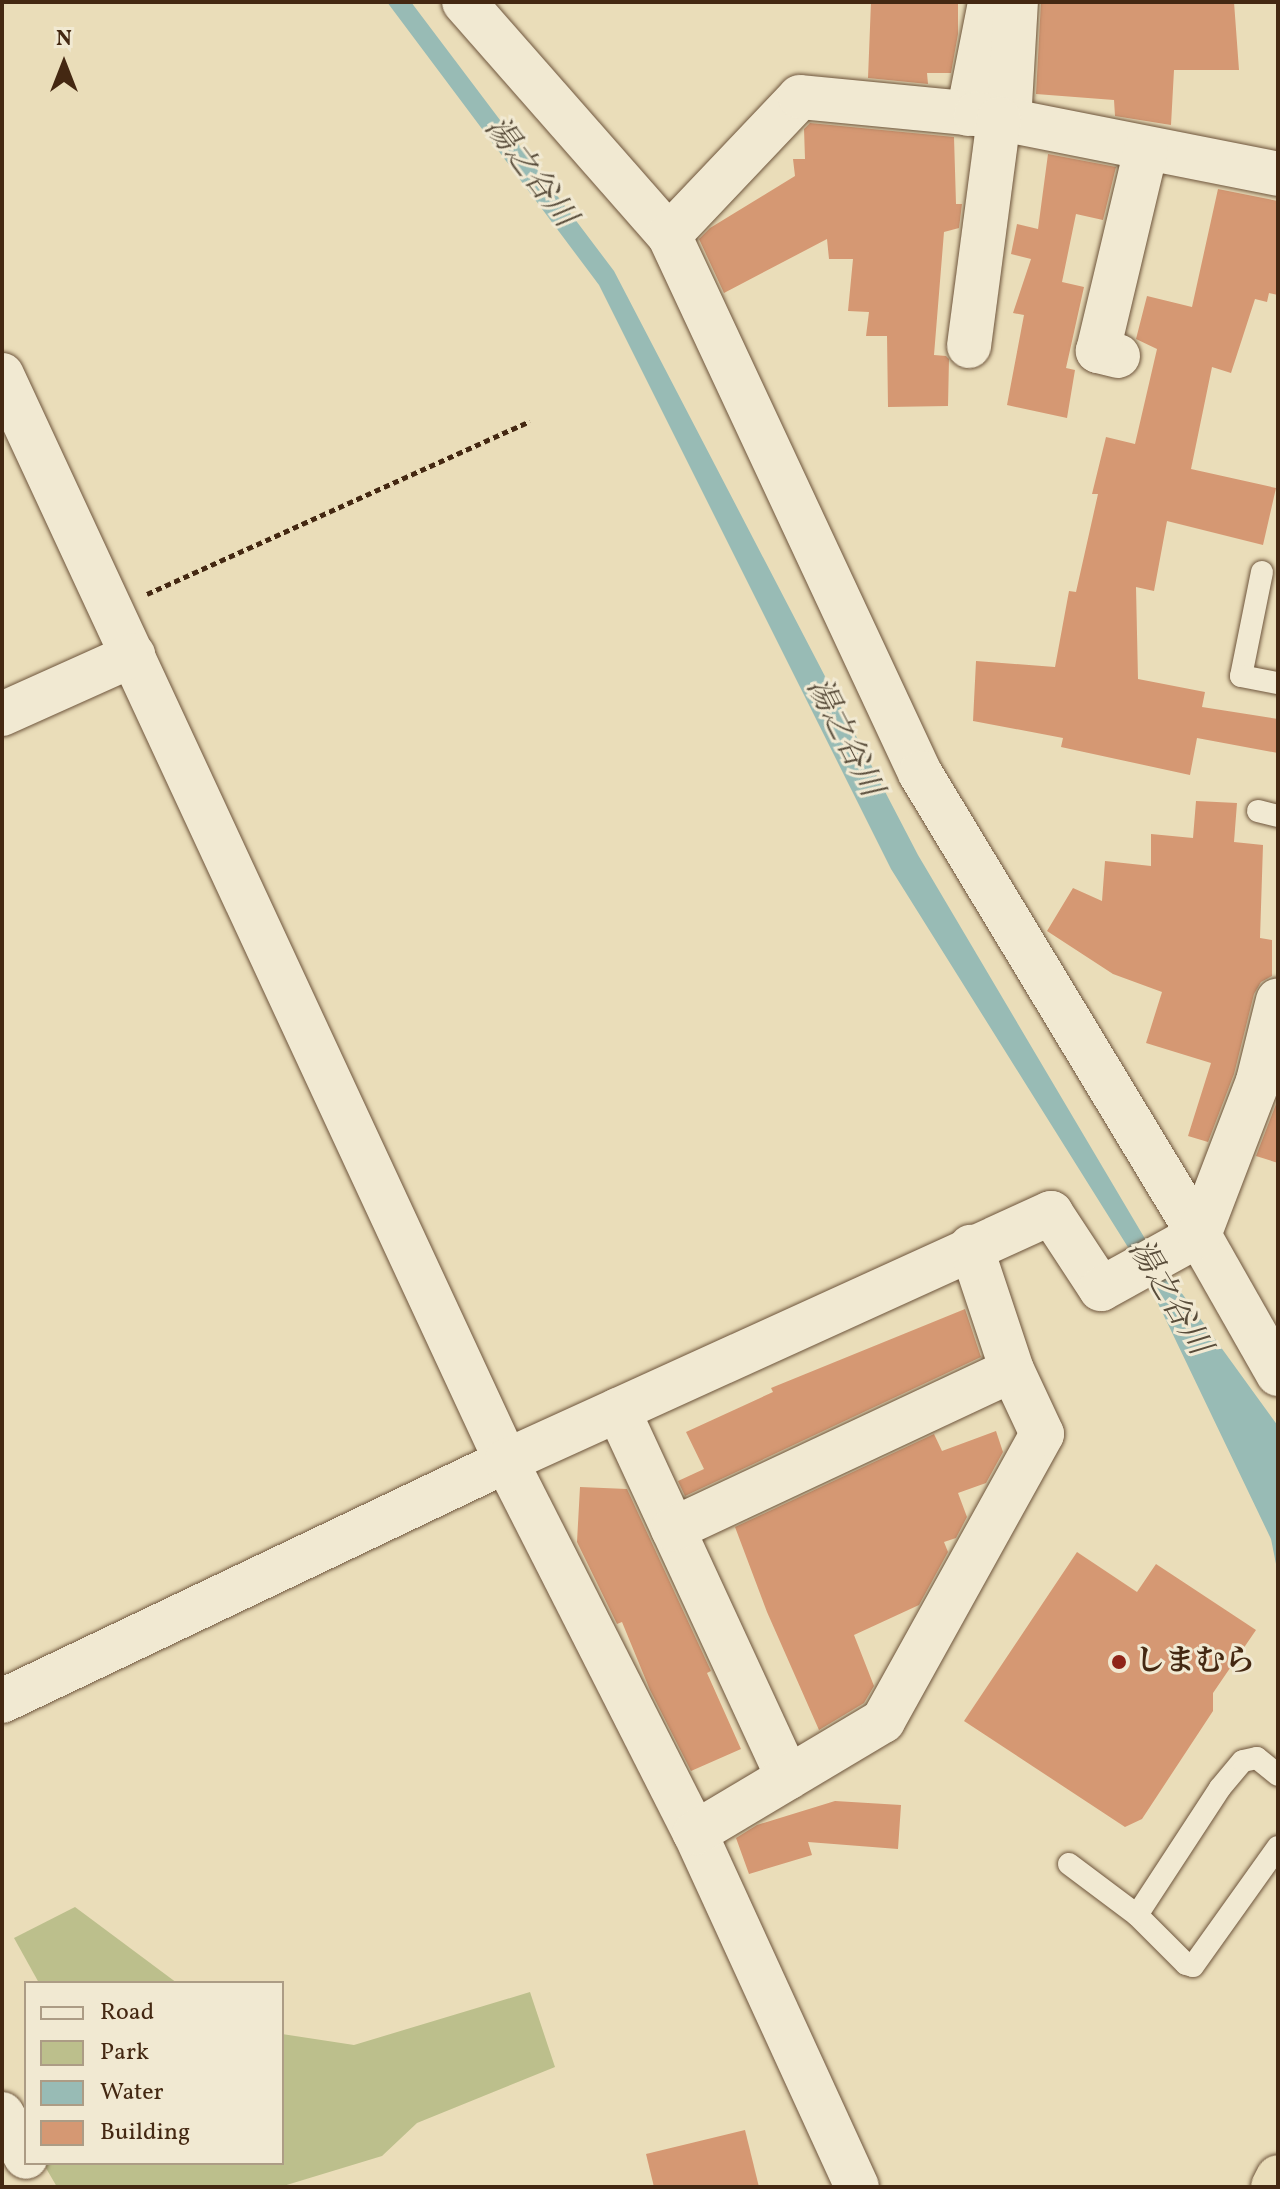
<!DOCTYPE html>
<html>
<head>
<meta charset="utf-8">
<style>
  body { margin:0 }
  #map { position:relative; width:1280px; height:2189px; overflow:hidden; background:#eaddb9; font-family:Vollkorn,"Noto Serif JP",serif }
  div>[style] { position:absolute }
  [style*='--x'] { left:calc(var(--x)*1px); top:calc(var(--y)*1px); width:calc(var(--w)*1px); rotate:calc(var(--a)*1deg) }
  .green>* { inset:0; background:#bcbf8c }
  .water>* { inset:0; background:#98bbb5 }
  .building>* { inset:0; background:#d59873 }
  .path>* { height:5px; margin-top:-2.5px; transform-origin:0; background:repeating-linear-gradient(90deg,#442812 0 6px,transparent 0 10px) }
  .roads { filter:drop-shadow(0 0 2px #6e553c) drop-shadow(0 0 2px #6e553c) }
  .lane>* { height:22px; margin:-11px; padding:0 11px; transform-origin:11px; border-radius:11px; background:#f1e9d2 }
  .street>* { height:44px; margin:-22px; padding:0 22px; transform-origin:22px; border-radius:22px; background:#f1e9d2 }
  .highway>* { height:44px; margin:-22px; padding:0 22px; transform-origin:22px; border-radius:22px; background:#eaddb9 }
  .dots>* { width:22px; height:22px; translate:-50% -50%; box-sizing:border-box; border:4px solid #f1e9d2; border-radius:50% }
  span { translate:-50% -50%; white-space:nowrap; text-align:center; line-height:1.15; -webkit-text-stroke:6px #f1e9d2; paint-order:stroke }
  .poi-label { font-size:30px; color:#442812; font-weight:700 }
  .left { translate:0 -50%; text-align:left }
  .water-label { font-size:32px; color:#594d3b; font-style:italic }
  .frame { position:absolute; inset:0; border:4px solid #442812; pointer-events:none }
  .legend { position:absolute; left:24px; top:1981px; width:260px; height:184px; box-sizing:border-box; background:#f1e9d2; border:2px solid #ac9c85; margin:0; padding:10px 14px; list-style:none; font-size:24px; color:#442812 }
  .legend li { display:flex; align-items:center; gap:16px; height:40px }
  .legend b { width:40px; border:2px solid #ac9c85 }
  .north { position:absolute; left:24px; top:24px; width:80px; height:80px; -webkit-text-stroke:6px #f1e9d2; paint-order:stroke; rotate:0deg; font-size:22px; font-weight:700; line-height:32px; text-align:center; color:#442812 }
  .north::after { content:''; display:block; margin:auto; width:28px; height:36px; background:#442812; clip-path:polygon(50% 0,100% 100%,50% 72%,0 100%) }
</style>
</head>
<body>
<div id="map">
  <div class="green">
    <i style="clip-path:polygon(75px 1907px,177px 1983px,39px 1983px,14px 1938px)"></i>
    <i style="clip-path:polygon(530px 1992px,555px 2067px,417px 2123px,382px 2156px,280px 2187px,57px 2187px,43px 2163px,282px 2163px,282px 2034px,354px 2045px)"></i>
  </div>
  <div class="water">
    <i style="clip-path:polygon(387px 2px,411px 2px,614px 271px,918px 855px,1157px 1259px,1278px 1426px,1278px 1574px,1271px 1539px,1141px 1268px,891px 869px,599px 285px)"></i>
  </div>
  <div class="building">
    <i style="clip-path:polygon(871px 2px,958px 2px,958px 34px,951px 73px,927px 73px,928px 84px,868px 78px)"></i>
    <i style="clip-path:polygon(1041px 2px,1234px 2px,1239px 70px,1174px 70px,1171px 125px,1115px 116px,1114px 100px,1036px 94px)"></i>
    <i style="clip-path:polygon(810px 123px,954px 137px,956px 204px,962px 204px,959px 228px,944px 232px,934px 355px,946px 356px,949px 359px,948px 406px,888px 407px,887px 336px,866px 336px,869px 312px,848px 311px,853px 259px,829px 259px,827px 239px,724px 293px,699px 239px,710px 228px,795px 176px,793px 159px,805px 159px,804px 129px)"></i>
    <i style="clip-path:polygon(1048px 154px,1116px 167px,1103px 220px,1076px 214px,1062px 282px,1084px 287px,1066px 368px,1075px 370px,1067px 418px,1007px 405px,1024px 315px,1013px 313px,1031px 259px,1011px 254px,1017px 224px,1038px 229px)"></i>
    <i style="clip-path:polygon(1218px 189px,1278px 201px,1278px 295px,1269px 293px,1267px 302px,1255px 299px,1231px 373px,1212px 367px,1191px 469px,1276px 488px,1263px 545px,1167px 521px,1154px 591px,1136px 587px,1138px 679px,1205px 692px,1202px 707px,1278px 719px,1278px 753px,1197px 738px,1190px 775px,1061px 747px,1063px 738px,973px 721px,976px 661px,1055px 667px,1069px 591px,1076px 592px,1098px 494px,1092px 494px,1106px 437px,1135px 444px,1157px 349px,1136px 339px,1147px 296px,1192px 307px)"></i>
    <i style="clip-path:polygon(1196px 801px,1237px 803px,1234px 842px,1263px 845px,1260px 938px,1272px 940px,1272px 976px,1261px 982px,1254px 994px,1234px 1074px,1208px 1142px,1188px 1136px,1211px 1063px,1146px 1043px,1162px 992px,1113px 974px,1047px 931px,1073px 888px,1102px 901px,1105px 861px,1151px 866px,1151px 834px,1193px 838px)"></i>
    <i style="clip-path:polygon(1278px 1099px,1278px 1163px,1256px 1156px)"></i>
    <i style="clip-path:polygon(965px 1309px,981px 1357px,685px 1496px,678px 1481px,704px 1469px,686px 1432px,773px 1392px,771px 1388px)"></i>
    <i style="clip-path:polygon(996px 1431px,1003px 1452px,986px 1483px,958px 1493px,967px 1517px,956px 1538px,944px 1542px,948px 1552px,919px 1605px,854px 1635px,874px 1686px,864px 1703px,819px 1730px,767px 1612px,735px 1527px,934px 1434px,942px 1451px)"></i>
    <i style="clip-path:polygon(580px 1487px,627px 1489px,711px 1671px,707px 1673px,741px 1749px,691px 1771px,650px 1690px,622px 1622px,617px 1624px,577px 1542px)"></i>
    <i style="clip-path:polygon(1077px 1552px,1137px 1592px,1156px 1564px,1256px 1630px,1213px 1693px,1213px 1711px,1142px 1819px,1125px 1827px,964px 1721px)"></i>
    <i style="clip-path:polygon(835px 1801px,901px 1805px,898px 1849px,808px 1842px,812px 1855px,749px 1874px,736px 1838px,757px 1825px)"></i>
    <i style="clip-path:polygon(745px 2130px,759px 2187px,654px 2187px,646px 2154px)"></i>
  </div>
  <div class="path">
    <i style="--x:147;--y:594;--w:420;--a:-24.3"></i>
  </div>
  <div class="roads">
    <div class="lane">
      <i style="--x:1262;--y:572;--w:106;--a:101.4"></i>
      <i style="--x:1241;--y:676;--w:38;--a:11"></i>
      <i style="--x:1258;--y:811;--w:21;--a:14"></i>
      <i style="--x:1069;--y:1864;--w:85;--a:36.9"></i>
      <i style="--x:1137;--y:1915;--w:69;--a:45"></i>
      <i style="--x:1186;--y:1964;--w:7;--a:16"></i>
      <i style="--x:1193;--y:1966;--w:146;--a:-54.5"></i>
      <i style="--x:1137;--y:1915;--w:152;--a:-56.8"></i>
      <i style="--x:1220;--y:1788;--w:35;--a:-50"></i>
      <i style="--x:1243;--y:1761;--w:14;--a:-12"></i>
      <i style="--x:1257;--y:1758;--w:27;--a:39"></i>
    </div>
    <div class="street">
      <i style="--x:464;--y:2;--w:310;--a:48.7"></i>
      <i style="--x:669;--y:235;--w:594;--a:64.99"></i>
      <i style="--x:920;--y:773;--w:540;--a:58.87"></i>
      <i style="--x:1199;--y:1235;--w:160;--a:60.4"></i>
      <i style="--x:968;--y:114;--w:108;--a:-78.8"></i>
      <i style="--x:1009;--y:122;--w:120;--a:-86.7"></i>
      <i style="--x:669;--y:235;--w:190;--a:-46.5"></i>
      <i style="--x:800;--y:97;--w:177;--a:5.5"></i>
      <i style="--x:976;--y:114;--w:308;--a:11.2"></i>
      <i style="--x:969;--y:346;--w:229;--a:-82.5"></i>
      <i style="--x:1118;--y:356;--w:21;--a:-166"></i>
      <i style="--x:1098;--y:351;--w:207;--a:-76.6"></i>
      <i style="--x:2;--y:375;--w:1197;--a:65.1"></i>
      <i style="--x:506;--y:1461;--w:417;--a:63.1"></i>
      <i style="--x:695;--y:1833;--w:389;--a:65.4"></i>
      <i style="--x:2;--y:714;--w:144;--a:-24.2"></i>
      <i style="--x:618;--y:1410;--w:405;--a:65.2"></i>
      <i style="--x:673;--y:1529;--w:374;--a:-25.1"></i>
      <i style="--x:2;--y:1701;--w:558;--a:-25.46"></i>
      <i style="--x:506;--y:1461;--w:599;--a:-24.47"></i>
      <i style="--x:1051;--y:1213;--w:91;--a:56.7"></i>
      <i style="--x:1101;--y:1289;--w:112;--a:-28.9"></i>
      <i style="--x:1199;--y:1235;--w:165;--a:-69"></i>
      <i style="--x:1258;--y:1081;--w:83;--a:-76.1"></i>
      <i style="--x:695;--y:1833;--w:219;--a:-30.8"></i>
      <i style="--x:883;--y:1721;--w:328;--a:-61"></i>
      <i style="--x:1042;--y:1434;--w:71;--a:-115.1"></i>
      <i style="--x:1012;--y:1370;--w:130;--a:-108.4"></i>
      <i style="--x:2;--y:2114;--w:49;--a:60.8"></i>
    </div>
    <div class="highway">
      <i style="--x:1273;--y:2187;--w:11;--a:-63"></i>
    </div>
  </div>
  <div class="dots">
    <i style="left:1119px;top:1662px;background:#8f2418"></i>
  </div>
  <div class="poi-label">
    <span class="left" style="left:1135px;top:1662px">しまむら</span>
  </div>
  <div class="water-label">
    <span style="left:529px;top:173px;rotate:53deg">湯之谷川</span>
    <span style="left:843px;top:738px;rotate:63deg">湯之谷川</span>
    <span style="left:1168px;top:1298px;rotate:59deg">湯之谷川</span>
  </div>
  <div class="frame"></div>
  <ul class="legend">
  <li><b style="height:10px;background:#f1e9d2"></b>Road</li>
  <li><b style="height:22px;background:#bcbf8c"></b>Park</li>
  <li><b style="height:22px;background:#98bbb5"></b>Water</li>
  <li><b style="height:22px;background:#d59873"></b>Building</li>
  </ul>
  <div class="north">N</div>
</div>
</body>
</html>
